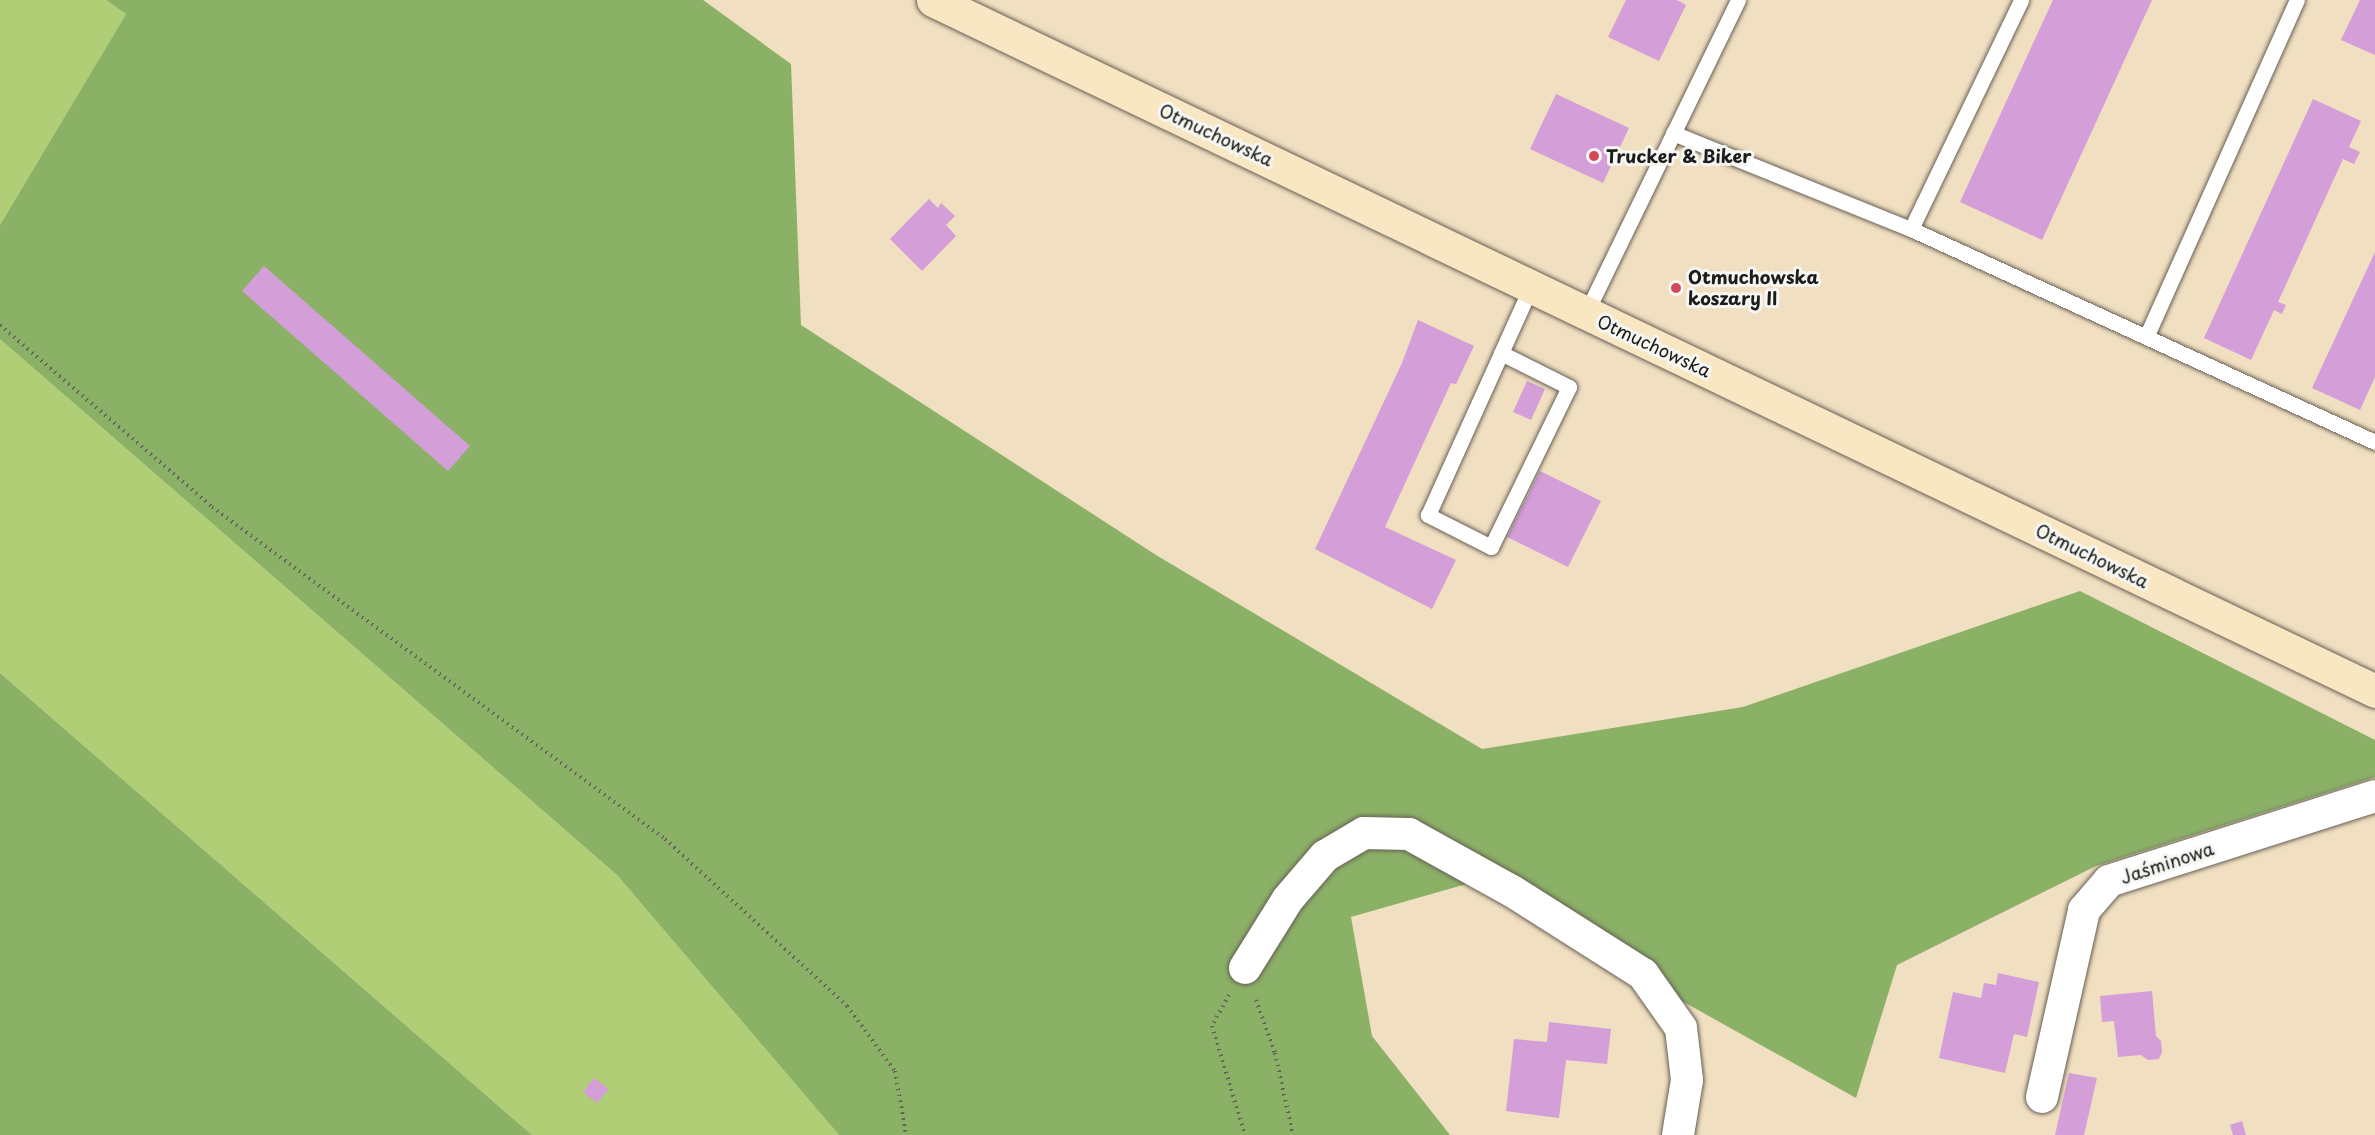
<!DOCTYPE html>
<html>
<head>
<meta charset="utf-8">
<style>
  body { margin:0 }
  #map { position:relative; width:2375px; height:1135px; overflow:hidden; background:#f1dfc1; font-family:"Playpen Sans",sans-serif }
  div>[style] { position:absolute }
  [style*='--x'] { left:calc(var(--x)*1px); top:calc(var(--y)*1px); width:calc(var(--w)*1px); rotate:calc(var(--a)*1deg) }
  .green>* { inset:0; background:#afce76 }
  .forest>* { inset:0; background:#8bb167 }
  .building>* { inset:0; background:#d49ed8 }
  .path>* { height:4px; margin-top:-2px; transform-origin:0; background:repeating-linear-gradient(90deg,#676056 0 1.5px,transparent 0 6px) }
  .roads { filter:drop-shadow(0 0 2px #676056) drop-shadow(0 0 2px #676056) }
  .service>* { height:15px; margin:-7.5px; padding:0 7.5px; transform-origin:7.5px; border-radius:7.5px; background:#fff }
  .minor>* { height:32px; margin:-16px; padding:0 16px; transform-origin:16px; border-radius:16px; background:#fff }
  .secondary>* { height:33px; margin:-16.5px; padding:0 16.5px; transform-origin:16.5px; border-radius:16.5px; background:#f9e7c3 }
  .dots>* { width:16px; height:16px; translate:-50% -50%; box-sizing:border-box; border:3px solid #f6f6f2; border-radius:50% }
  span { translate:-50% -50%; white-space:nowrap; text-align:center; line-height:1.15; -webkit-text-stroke:6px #f6f6f2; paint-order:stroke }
  .street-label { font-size:18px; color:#1c1c1c }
  .poi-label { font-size:18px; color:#1c1c1c; font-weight:700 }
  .left { translate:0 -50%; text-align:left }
</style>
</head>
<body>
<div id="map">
  <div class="green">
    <i style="clip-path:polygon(0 0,106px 0,126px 14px,0 225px)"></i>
    <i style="clip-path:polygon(0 339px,617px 875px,839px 1135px,532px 1135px,0 673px)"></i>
  </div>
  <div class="forest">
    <i style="clip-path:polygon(106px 0,703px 0,791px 64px,801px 325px,1156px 555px,1482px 749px,1743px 707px,2080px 591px,2375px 740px,2375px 777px,2096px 866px,1897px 965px,1856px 1098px,1470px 883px,1351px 917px,1372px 1036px,1450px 1135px,839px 1135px,617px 875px,0 339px,0 225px,126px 14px)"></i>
    <i style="clip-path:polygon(0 673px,532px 1135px,0 1135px)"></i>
  </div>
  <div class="building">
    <i style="clip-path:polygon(1626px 0,1677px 0,1686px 5px,1659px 61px,1608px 37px)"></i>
    <i style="clip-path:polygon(2053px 0,2152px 0,2042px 240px,1960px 202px)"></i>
    <i style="clip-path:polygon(2360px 0,2375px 0,2375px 55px,2341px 40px)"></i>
    <i style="clip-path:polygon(1556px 94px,1629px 128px,1603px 183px,1530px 149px)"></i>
    <i style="clip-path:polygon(2313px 99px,2361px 121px,2349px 147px,2360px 152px,2354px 164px,2343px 159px,2278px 302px,2286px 305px,2282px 314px,2274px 310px,2251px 360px,2204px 338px)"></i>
    <i style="clip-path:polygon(929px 199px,938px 208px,941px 203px,955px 216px,946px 225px,956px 236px,922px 271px,890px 239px)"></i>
    <i style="clip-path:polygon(2375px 252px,2375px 377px,2360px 410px,2312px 388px)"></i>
    <i style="clip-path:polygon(264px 266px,470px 446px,448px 471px,242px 291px)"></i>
    <i style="clip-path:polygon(1418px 320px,1474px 346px,1456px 384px,1451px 383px,1385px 527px,1456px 560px,1432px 609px,1315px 549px,1402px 363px)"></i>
    <i style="clip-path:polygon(1527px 381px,1545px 389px,1531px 420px,1513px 412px)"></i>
    <i style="clip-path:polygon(1540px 471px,1601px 501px,1568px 567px,1507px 537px)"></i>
    <i style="clip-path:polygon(1998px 973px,2039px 982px,2027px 1037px,2014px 1034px,2005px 1073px,1939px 1058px,1953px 992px,1981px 998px,1984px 983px,1996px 985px)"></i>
    <i style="clip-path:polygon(2152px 991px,2156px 1036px,2161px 1041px,2162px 1052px,2159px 1059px,2148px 1060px,2141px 1055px,2118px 1057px,2114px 1021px,2102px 1022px,2100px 996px)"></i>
    <i style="clip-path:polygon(1549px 1022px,1611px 1029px,1607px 1064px,1566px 1060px,1559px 1118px,1506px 1111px,1514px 1039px,1547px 1042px)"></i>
    <i style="clip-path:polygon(2069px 1073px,2097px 1078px,2084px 1135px,2055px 1135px)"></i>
    <i style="clip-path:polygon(594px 1078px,609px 1089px,597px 1103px,583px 1092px)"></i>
    <i style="clip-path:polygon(2242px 1121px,2246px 1135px,2233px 1135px,2230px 1125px)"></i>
  </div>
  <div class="path">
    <i style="--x:0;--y:325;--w:279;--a:40.6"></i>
    <i style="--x:212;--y:507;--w:562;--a:36.24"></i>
    <i style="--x:665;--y:839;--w:247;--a:42.5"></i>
    <i style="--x:847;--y:1006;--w:81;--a:53.6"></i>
    <i style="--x:895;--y:1071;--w:65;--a:80.2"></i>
    <i style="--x:1229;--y:995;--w:35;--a:119"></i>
    <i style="--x:1212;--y:1026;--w:114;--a:73.2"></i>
    <i style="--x:1256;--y:1000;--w:56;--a:70.3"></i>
    <i style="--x:1275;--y:1053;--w:84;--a:77.6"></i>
  </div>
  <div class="roads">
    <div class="service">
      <i style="--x:1673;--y:133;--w:257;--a:22"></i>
      <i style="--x:1911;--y:229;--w:511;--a:24.66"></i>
      <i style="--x:1911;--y:229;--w:254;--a:-64.3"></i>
      <i style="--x:1586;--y:313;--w:348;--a:-64.1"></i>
      <i style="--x:2147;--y:335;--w:367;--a:-65.9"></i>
      <i style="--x:1501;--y:353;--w:76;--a:26.6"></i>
      <i style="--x:1569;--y:387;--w:178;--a:116"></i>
      <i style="--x:1491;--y:547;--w:71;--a:-153.1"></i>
      <i style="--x:1428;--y:515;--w:178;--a:-65.7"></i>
      <i style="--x:1501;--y:353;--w:72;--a:-65.6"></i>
    </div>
    <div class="minor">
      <i style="--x:1245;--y:968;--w:81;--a:-58.1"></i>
      <i style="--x:1288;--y:899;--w:57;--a:-49.3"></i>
      <i style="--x:1325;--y:856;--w:45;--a:-30.5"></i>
      <i style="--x:1364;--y:833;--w:45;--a:1.3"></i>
      <i style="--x:1409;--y:834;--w:118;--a:29"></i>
      <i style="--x:1512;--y:891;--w:155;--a:32.4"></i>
      <i style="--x:1643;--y:974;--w:66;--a:54.9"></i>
      <i style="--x:1681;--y:1028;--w:52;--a:83.4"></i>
      <i style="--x:1687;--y:1080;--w:56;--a:99.3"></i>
      <i style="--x:2042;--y:1097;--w:192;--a:-77.3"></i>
      <i style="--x:2084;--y:910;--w:38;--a:-49"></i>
      <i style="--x:2109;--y:881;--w:279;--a:-17.7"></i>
    </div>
    <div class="secondary">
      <i style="--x:933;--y:0;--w:1599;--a:25.6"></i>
    </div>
  </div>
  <div class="dots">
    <i style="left:1594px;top:156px;background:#d1495b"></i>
    <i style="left:1676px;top:288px;background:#d1495b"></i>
  </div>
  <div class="street-label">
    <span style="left:1216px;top:135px;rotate:25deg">Otmuchowska</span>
    <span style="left:1654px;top:346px;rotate:25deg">Otmuchowska</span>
    <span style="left:2092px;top:556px;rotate:26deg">Otmuchowska</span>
    <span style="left:2167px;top:863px;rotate:-18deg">Jaśminowa</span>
  </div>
  <div class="poi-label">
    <span class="left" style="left:1606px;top:156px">Trucker &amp; Biker</span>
    <span class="left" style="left:1688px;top:288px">Otmuchowska<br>koszary II</span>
  </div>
</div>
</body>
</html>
